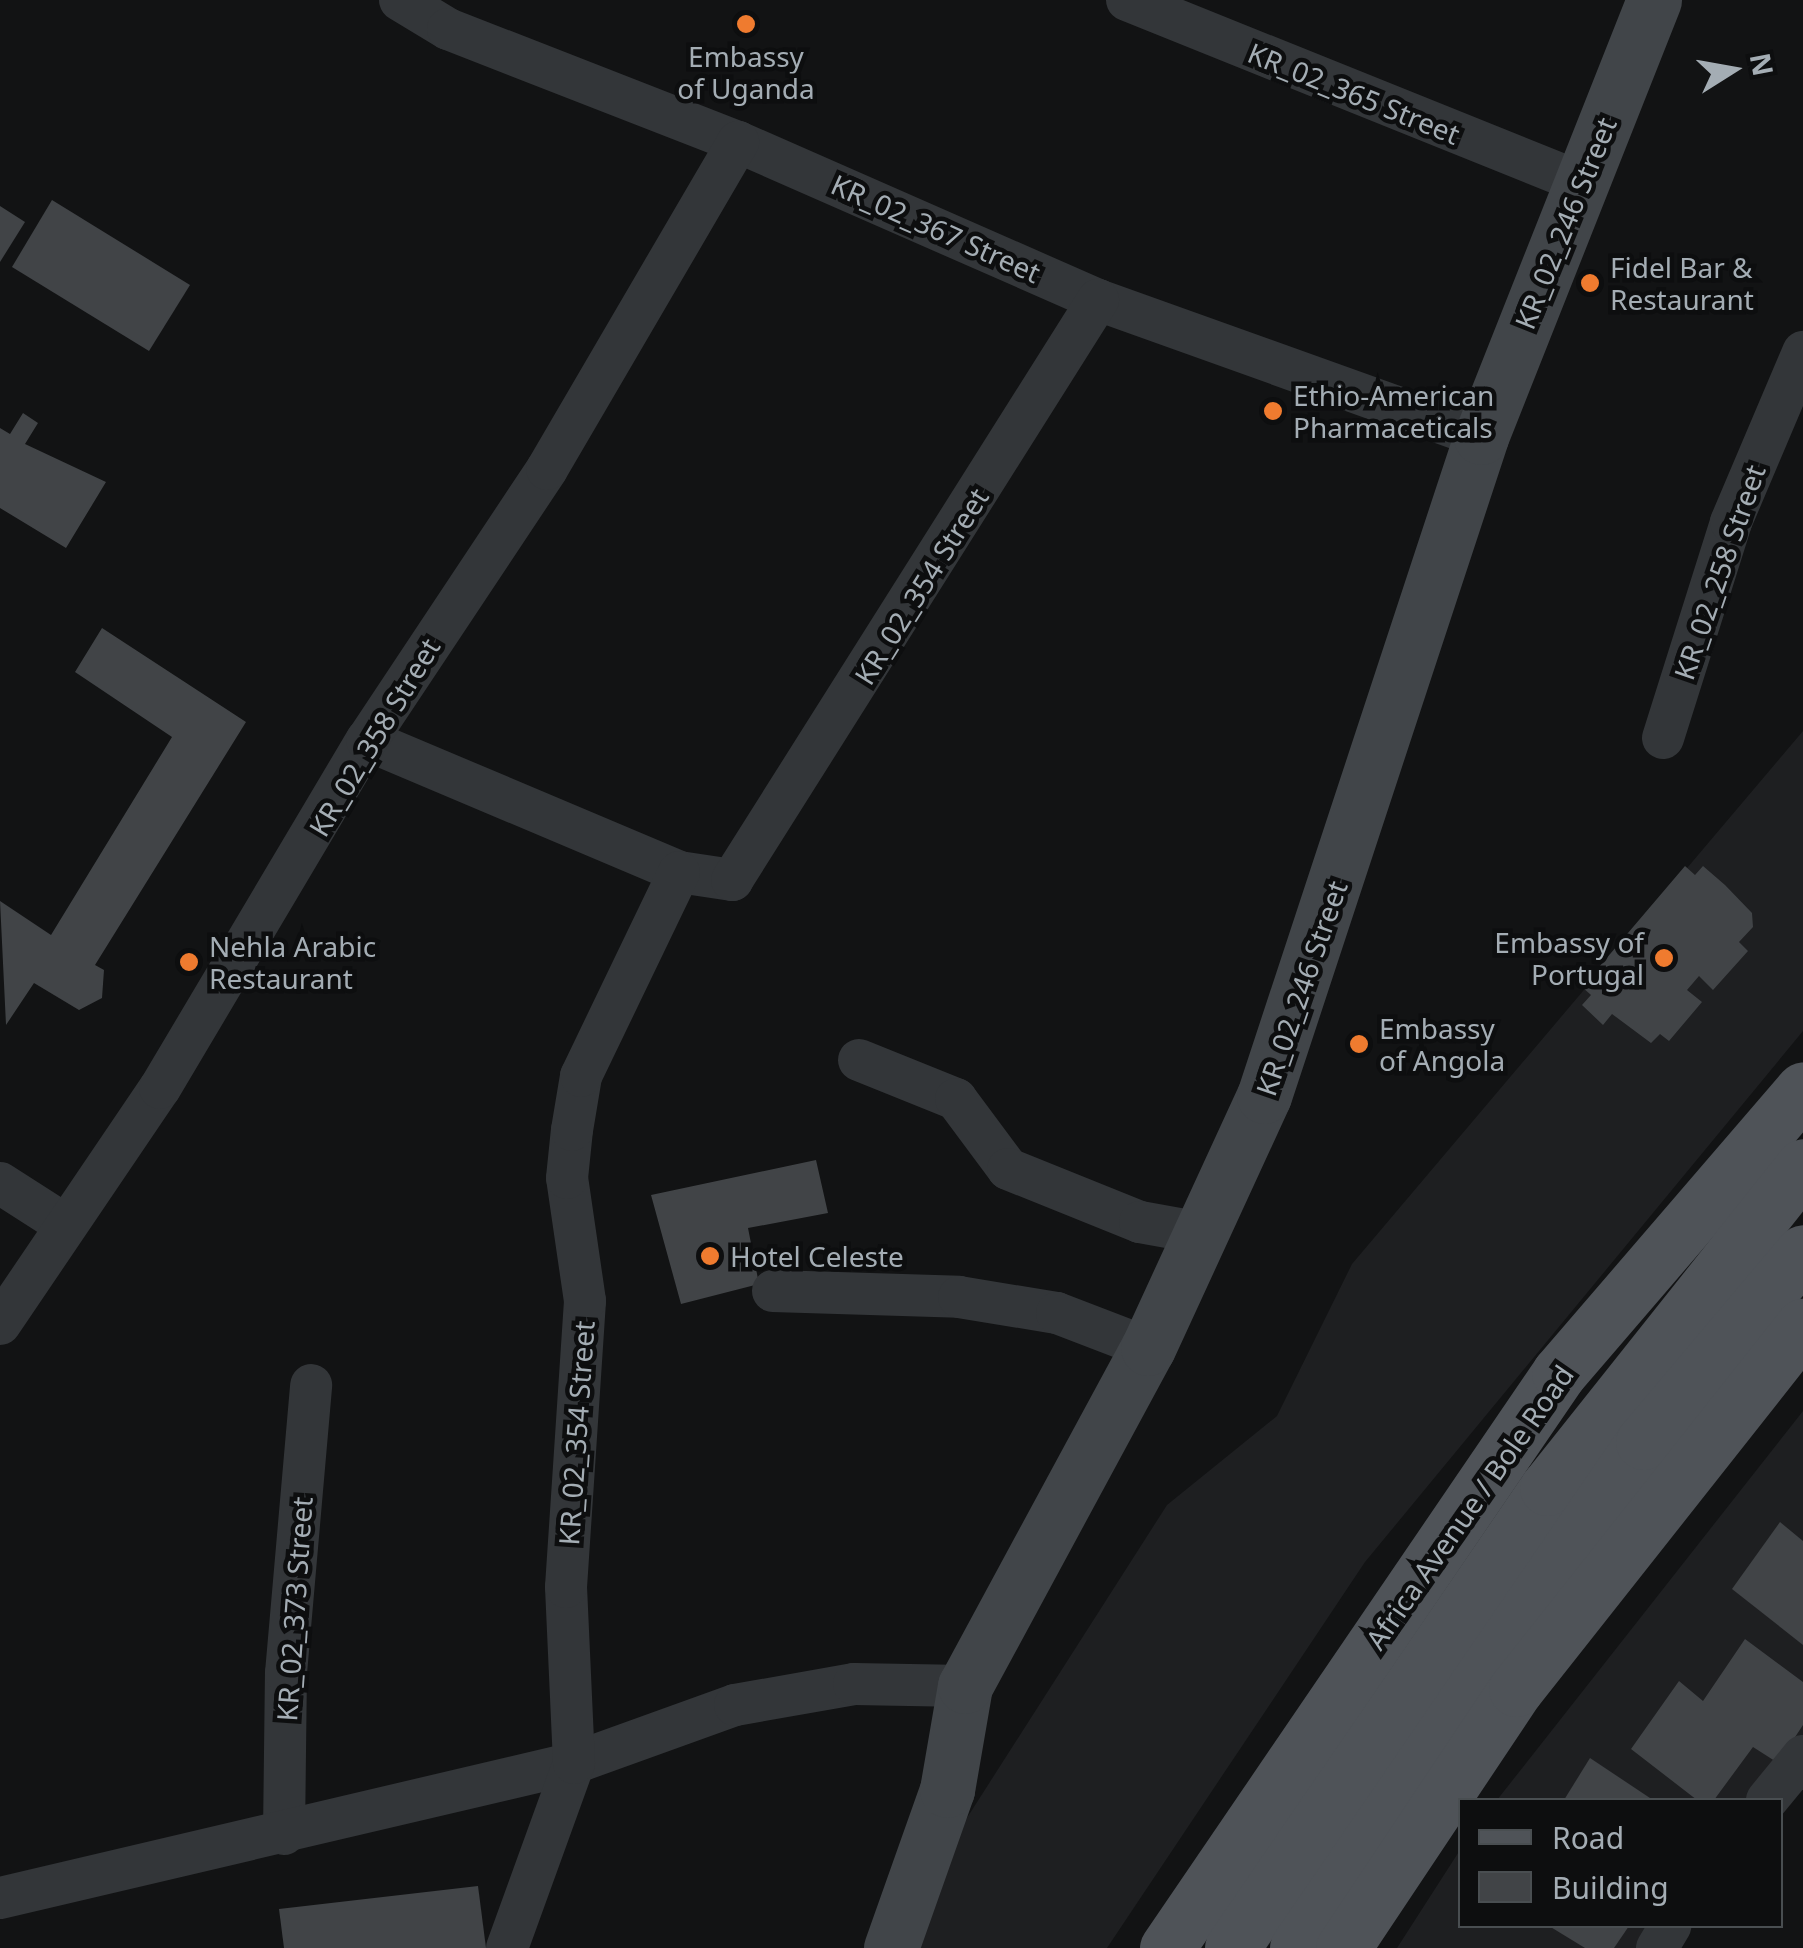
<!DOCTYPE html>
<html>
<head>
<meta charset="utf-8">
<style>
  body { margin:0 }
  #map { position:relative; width:1803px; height:1948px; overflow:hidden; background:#121314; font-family:"Noto Sans",sans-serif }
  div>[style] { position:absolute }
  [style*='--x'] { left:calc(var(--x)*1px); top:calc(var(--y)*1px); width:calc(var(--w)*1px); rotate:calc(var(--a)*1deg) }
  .built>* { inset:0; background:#1e1f21 }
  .building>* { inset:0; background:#414447 }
  .street>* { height:42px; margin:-21px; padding:0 21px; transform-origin:21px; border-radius:21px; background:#333639 }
  .secondary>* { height:55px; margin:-27.5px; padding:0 27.5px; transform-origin:27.5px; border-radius:27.5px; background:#414549 }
  .primary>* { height:55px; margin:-27.5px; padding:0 27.5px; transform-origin:27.5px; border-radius:27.5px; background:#4f5358 }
  .dots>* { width:28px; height:28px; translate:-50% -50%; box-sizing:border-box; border:5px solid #0d0e0f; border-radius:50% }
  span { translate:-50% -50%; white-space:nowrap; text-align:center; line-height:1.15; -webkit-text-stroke:9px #0d0e0f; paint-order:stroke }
  .poi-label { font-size:28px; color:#a4adb4 }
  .left { translate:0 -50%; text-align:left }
  .right { translate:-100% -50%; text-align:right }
  .street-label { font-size:28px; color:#a4adb4 }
  .legend { position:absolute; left:1458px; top:1798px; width:325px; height:130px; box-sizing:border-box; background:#0d0e0f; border:2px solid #494e51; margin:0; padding:12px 18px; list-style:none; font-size:30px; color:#a4adb4 }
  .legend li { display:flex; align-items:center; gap:20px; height:50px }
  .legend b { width:50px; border:2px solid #494e51 }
  .north { position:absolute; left:1683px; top:20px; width:100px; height:100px; -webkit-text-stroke:8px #0d0e0f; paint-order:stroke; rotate:79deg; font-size:28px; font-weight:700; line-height:40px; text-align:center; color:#a4adb4 }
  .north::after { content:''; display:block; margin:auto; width:35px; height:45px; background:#a4adb4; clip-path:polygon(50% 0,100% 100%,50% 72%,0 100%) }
</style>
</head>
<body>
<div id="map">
  <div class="built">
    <i style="clip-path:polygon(1803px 731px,1803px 1031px,1365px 1562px,1107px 1948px,918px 1948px,933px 1871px,1167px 1505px,1277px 1416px,1352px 1264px)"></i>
    <i style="clip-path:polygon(1803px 1411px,1803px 1758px,1772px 1800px,1497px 1800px)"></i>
    <i style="clip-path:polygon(1460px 1850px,1460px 1926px,1683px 1926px,1665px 1948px,1397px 1948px)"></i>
  </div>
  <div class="building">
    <i style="clip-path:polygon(52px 200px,190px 285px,149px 351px,12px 267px)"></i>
    <i style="clip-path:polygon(0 206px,25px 222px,0 262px)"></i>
    <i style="clip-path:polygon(23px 413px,38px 423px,25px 444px,106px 482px,66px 548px,0 508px,0 428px,10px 434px)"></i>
    <i style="clip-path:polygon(102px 628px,246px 722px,95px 965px,104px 970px,102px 998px,79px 1010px,34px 983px,6px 1025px,0 901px,51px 935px,172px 737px,75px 672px)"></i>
    <i style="clip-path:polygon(1685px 866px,1695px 875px,1703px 866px,1725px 885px,1752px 913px,1753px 927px,1739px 942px,1748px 951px,1713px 990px,1699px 976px,1687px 990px,1702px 1002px,1669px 1041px,1660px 1034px,1651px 1043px,1612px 1014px,1603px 1025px,1582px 1005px,1591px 995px,1582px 987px)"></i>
    <i style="clip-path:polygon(816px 1160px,828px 1213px,748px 1228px,759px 1284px,681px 1304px,651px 1195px)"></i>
    <i style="clip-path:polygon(1780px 1522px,1803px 1541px,1803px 1645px,1732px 1589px)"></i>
    <i style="clip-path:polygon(1745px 1639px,1803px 1682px,1803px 1725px,1778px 1763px,1753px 1747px,1714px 1800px,1697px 1800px,1631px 1749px,1679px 1681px,1703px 1701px)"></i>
    <i style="clip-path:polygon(1590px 1758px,1653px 1800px,1564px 1800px)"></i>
    <i style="clip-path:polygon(478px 1886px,486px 1948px,284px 1948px,279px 1909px)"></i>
    <i style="clip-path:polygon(1549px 1926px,1629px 1926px,1614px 1948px,1585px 1948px)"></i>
  </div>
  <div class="street">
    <i style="--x:400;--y:0;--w:56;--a:31.1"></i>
    <i style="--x:448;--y:29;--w:311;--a:21.3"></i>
    <i style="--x:738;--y:142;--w:393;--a:23.7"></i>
    <i style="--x:1098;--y:300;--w:407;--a:19.7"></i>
    <i style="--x:1127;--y:0;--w:490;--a:21.9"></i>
    <i style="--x:1663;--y:738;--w:226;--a:-72.5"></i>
    <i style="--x:1731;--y:522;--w:185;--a:-67"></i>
    <i style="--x:367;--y:740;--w:339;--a:22.9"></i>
    <i style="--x:679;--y:872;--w:54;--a:8.6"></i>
    <i style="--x:732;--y:880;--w:686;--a:-57.75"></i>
    <i style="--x:859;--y:1060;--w:105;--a:21.9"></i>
    <i style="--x:956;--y:1099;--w:87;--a:53.4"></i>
    <i style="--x:1008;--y:1169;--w:142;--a:21.9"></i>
    <i style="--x:1140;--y:1222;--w:62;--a:10.2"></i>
    <i style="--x:0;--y:1183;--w:76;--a:32.6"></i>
    <i style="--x:773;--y:1291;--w:186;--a:1.8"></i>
    <i style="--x:959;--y:1297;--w:99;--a:9.3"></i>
    <i style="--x:1057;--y:1313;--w:97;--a:21"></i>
    <i style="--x:0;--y:1324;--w:285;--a:-55.9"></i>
    <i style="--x:160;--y:1088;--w:405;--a:-59.3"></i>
    <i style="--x:367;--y:740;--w:325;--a:-56.4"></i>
    <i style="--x:547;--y:469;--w:379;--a:-59.7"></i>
    <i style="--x:1767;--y:1800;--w:57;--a:-50.7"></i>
    <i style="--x:284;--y:1834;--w:161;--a:-89.3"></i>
    <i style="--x:286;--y:1673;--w:289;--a:-85"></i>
    <i style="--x:0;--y:1898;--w:590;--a:-13.23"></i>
    <i style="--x:574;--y:1763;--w:171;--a:-19.8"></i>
    <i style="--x:735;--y:1705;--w:121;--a:-10"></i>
    <i style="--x:854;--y:1684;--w:111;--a:1"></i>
    <i style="--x:507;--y:1948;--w:197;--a:-70.1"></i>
    <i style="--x:574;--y:1763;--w:176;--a:-92.6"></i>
    <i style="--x:566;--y:1587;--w:287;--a:-86.2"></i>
    <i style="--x:585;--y:1301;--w:124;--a:-98.3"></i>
    <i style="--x:567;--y:1178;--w:48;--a:-84.1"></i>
    <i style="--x:572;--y:1130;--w:55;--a:-80.5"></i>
    <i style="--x:581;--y:1076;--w:226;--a:-64.3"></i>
    <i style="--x:1657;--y:1948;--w:26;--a:-59"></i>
  </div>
  <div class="secondary">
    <i style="--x:891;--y:1948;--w:168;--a:-70.5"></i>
    <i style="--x:947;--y:1790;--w:106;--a:-80.2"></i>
    <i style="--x:965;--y:1686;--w:384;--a:-61.6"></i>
    <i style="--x:1148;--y:1348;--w:277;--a:-65.3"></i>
    <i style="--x:1264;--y:1096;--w:694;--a:-71.77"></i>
    <i style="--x:1481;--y:437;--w:470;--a:-68.4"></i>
  </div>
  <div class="primary">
    <i style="--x:1167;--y:1948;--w:696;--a:-55.72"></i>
    <i style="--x:1559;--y:1373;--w:374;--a:-49.3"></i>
    <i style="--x:1232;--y:1948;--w:558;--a:-55.6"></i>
    <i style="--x:1547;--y:1488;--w:411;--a:-51.5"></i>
    <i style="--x:1297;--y:1948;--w:613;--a:-55.64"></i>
    <i style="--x:1643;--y:1442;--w:248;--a:-49.9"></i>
    <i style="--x:1343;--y:1948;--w:311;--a:-56.3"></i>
    <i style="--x:1516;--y:1689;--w:463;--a:-51.7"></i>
  </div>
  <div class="dots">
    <i style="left:746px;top:24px;background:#ef7b2f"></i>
    <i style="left:1590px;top:283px;background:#ef7b2f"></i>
    <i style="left:1273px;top:411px;background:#ef7b2f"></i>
    <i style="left:1664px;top:958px;background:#ef7b2f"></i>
    <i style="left:189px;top:962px;background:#ef7b2f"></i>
    <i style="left:1359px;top:1044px;background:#ef7b2f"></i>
    <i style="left:710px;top:1256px;background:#ef7b2f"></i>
  </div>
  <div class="poi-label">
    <span style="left:746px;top:72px">Embassy<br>of Uganda</span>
    <span class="left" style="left:1610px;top:283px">Fidel Bar &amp;<br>Restaurant</span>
    <span class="left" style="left:1293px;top:411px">Ethio-American<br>Pharmaceticals</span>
    <span class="right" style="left:1644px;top:958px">Embassy of<br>Portugal</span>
    <span class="left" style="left:209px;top:962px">Nehla Arabic<br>Restaurant</span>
    <span class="left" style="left:1379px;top:1044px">Embassy<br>of Angola</span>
    <span class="left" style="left:730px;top:1256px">Hotel Celeste</span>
  </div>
  <div class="street-label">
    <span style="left:1354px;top:93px;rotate:22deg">KR_02_365 Street</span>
    <span style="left:1565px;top:223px;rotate:-68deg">KR_02_246 Street</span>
    <span style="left:936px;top:228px;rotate:24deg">KR_02_367 Street</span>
    <span style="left:1719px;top:572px;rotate:-71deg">KR_02_258 Street</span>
    <span style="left:921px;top:586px;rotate:-58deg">KR_02_354 Street</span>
    <span style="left:374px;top:737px;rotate:-59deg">KR_02_358 Street</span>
    <span style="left:1301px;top:988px;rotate:-71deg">KR_02_246 Street</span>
    <span style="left:576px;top:1433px;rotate:-86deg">KR_02_354 Street</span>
    <span style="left:1469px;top:1507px;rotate:-55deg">Africa Avenue / Bole Road</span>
    <span style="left:294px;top:1609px;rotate:-86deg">KR_02_373 Street</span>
  </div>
  <ul class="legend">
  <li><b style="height:12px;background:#4f5358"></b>Road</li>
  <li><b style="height:28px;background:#414447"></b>Building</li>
  </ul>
  <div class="north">N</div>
</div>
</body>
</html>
